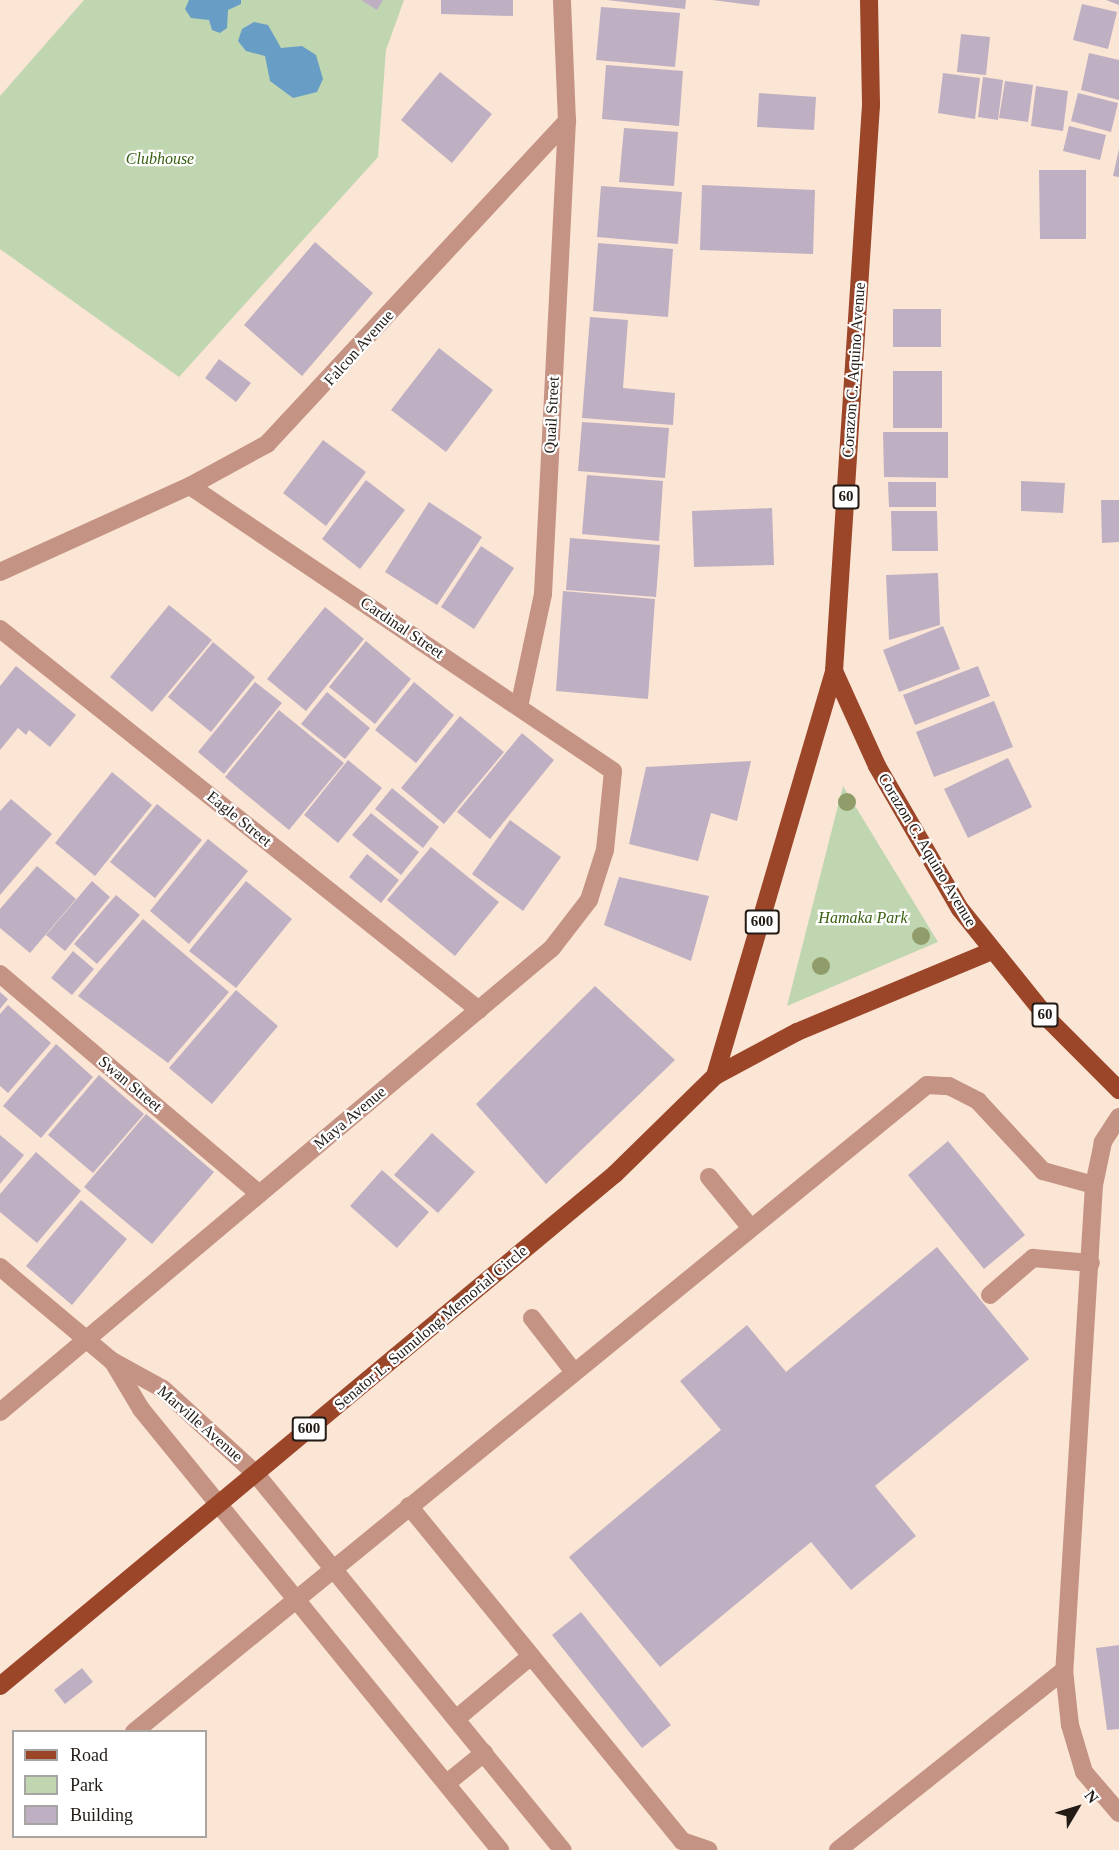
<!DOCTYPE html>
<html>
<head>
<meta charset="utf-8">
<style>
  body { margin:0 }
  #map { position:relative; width:1119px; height:1850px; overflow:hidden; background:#fbe5d5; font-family:Georgia,serif }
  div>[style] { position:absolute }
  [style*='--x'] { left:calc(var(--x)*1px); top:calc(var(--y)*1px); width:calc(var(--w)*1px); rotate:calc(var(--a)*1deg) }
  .green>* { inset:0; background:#c0d6b1 }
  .water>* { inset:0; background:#689dc6 }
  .building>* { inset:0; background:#bfafc2 }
  .minor>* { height:18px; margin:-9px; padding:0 9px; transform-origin:9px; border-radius:9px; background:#c49383 }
  .major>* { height:18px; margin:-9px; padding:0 9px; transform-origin:9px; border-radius:9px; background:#9b4629 }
  .trees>* { width:18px; height:18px; margin:-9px; border-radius:50%; background:#909c6a }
  span { translate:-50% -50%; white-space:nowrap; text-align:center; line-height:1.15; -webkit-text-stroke:4.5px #fff; paint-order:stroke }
  .shield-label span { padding:2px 4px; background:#fff; border:2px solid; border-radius:4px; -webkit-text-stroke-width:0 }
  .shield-label { font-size:15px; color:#231b16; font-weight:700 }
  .park-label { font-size:16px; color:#396012; font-style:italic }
  .street-label { font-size:16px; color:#231b16 }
  .legend { position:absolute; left:12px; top:1730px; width:195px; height:108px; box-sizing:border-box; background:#fff; border:2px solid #a7a4a2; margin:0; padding:8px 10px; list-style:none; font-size:18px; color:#231b16 }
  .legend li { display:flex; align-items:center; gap:12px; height:30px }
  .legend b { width:30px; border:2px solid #a7a4a2 }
  .north { position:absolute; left:1047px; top:1778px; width:60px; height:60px; -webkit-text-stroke:4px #fff; paint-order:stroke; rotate:52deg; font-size:16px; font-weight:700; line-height:24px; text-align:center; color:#231b16 }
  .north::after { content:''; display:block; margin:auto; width:21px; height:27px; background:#231b16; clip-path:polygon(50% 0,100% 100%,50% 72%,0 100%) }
</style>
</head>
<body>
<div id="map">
  <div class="green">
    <i style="clip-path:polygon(84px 0,404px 0,386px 50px,378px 157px,179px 377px,0 249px,0 96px)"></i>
    <i style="clip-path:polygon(843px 786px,938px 942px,787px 1006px)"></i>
  </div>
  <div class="water">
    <i style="clip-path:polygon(189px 0,241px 0,241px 4px,228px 10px,227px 28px,220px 33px,212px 30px,209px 20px,191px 18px,185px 9px)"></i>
    <i style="clip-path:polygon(254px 22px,268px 25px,281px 48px,302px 46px,316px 55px,323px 79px,317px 92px,293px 98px,270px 81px,265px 56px,246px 51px,238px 41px,242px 29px)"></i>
  </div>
  <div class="building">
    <i style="clip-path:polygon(361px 0,383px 0,377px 10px)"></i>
    <i style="clip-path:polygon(441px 0,513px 0,513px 16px,441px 14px)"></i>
    <i style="clip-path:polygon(607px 0,686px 0,685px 9px)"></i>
    <i style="clip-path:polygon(712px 0,760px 0,759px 6px)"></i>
    <i style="clip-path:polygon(1106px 0,1119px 0,1119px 5px)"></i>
    <i style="clip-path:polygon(1082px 4px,1117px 12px,1108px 49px,1073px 40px)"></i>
    <i style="clip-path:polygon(601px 7px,680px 13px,675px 67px,596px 60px)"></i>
    <i style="clip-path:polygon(961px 34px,990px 37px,986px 75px,957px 72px)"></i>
    <i style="clip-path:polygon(1089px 53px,1119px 60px,1119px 100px,1081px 90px)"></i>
    <i style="clip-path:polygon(606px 65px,683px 71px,679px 126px,602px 119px)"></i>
    <i style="clip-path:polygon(440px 72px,492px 114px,452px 163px,401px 120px)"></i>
    <i style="clip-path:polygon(943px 73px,980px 78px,975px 119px,938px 113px)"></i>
    <i style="clip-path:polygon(983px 77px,1003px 80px,998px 120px,978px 117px)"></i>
    <i style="clip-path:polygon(1005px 81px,1033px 85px,1028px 122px,999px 118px)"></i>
    <i style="clip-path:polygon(1036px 86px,1068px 91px,1063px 131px,1031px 126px)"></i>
    <i style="clip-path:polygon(759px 93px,816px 97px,814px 130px,757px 127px)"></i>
    <i style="clip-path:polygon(1078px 93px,1118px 103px,1111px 132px,1071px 121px)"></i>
    <i style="clip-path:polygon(1069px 126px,1106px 135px,1100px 160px,1063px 151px)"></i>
    <i style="clip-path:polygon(624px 128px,678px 132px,674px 186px,619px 182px)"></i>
    <i style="clip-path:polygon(1119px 149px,1119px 177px,1113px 176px)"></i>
    <i style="clip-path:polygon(1039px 170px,1086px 170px,1086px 239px,1040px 239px)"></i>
    <i style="clip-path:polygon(702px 185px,815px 190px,813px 254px,700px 250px)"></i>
    <i style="clip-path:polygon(601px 186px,682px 192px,678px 244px,597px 237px)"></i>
    <i style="clip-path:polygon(315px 242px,373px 293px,302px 376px,244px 325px)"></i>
    <i style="clip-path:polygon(598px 243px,673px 249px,668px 317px,593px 311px)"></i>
    <i style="clip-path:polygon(893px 309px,941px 309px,941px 347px,893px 347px)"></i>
    <i style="clip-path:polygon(590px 317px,628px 320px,623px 388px,675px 393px,673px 425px,582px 418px)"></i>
    <i style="clip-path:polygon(439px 348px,493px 390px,446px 452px,391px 410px)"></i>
    <i style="clip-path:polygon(219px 359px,251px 383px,236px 402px,205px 378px)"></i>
    <i style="clip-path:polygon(893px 371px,942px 371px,942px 428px,893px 428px)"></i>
    <i style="clip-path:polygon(582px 422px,669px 428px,665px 478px,578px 471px)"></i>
    <i style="clip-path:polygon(883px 432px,948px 432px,948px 478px,884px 477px)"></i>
    <i style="clip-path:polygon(323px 440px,366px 472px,326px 526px,283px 493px)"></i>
    <i style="clip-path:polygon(587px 475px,663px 481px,659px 541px,582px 534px)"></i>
    <i style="clip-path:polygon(366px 480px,405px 510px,360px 569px,322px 539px)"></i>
    <i style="clip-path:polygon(1021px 481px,1065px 483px,1063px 513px,1021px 511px)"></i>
    <i style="clip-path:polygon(888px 482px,936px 482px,936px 507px,889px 507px)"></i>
    <i style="clip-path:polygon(1101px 500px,1119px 500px,1119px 542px,1102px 543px)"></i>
    <i style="clip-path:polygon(429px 502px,482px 537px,437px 605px,385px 572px)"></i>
    <i style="clip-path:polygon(772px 508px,774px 565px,694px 567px,692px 511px)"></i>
    <i style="clip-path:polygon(891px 511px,937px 511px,938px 551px,892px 551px)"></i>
    <i style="clip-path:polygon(570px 538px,660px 545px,656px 597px,566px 590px)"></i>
    <i style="clip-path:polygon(481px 546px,514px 568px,474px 629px,441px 607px)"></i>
    <i style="clip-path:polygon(938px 573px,940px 625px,889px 640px,886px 575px)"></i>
    <i style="clip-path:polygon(563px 591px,655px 599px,648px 699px,556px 691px)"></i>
    <i style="clip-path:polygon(169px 605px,212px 640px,152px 712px,110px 677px)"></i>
    <i style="clip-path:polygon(325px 607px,364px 639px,306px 711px,267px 679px)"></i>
    <i style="clip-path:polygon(943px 626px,960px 669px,899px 692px,883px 650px)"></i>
    <i style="clip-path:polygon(366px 641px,411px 679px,375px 724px,329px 687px)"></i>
    <i style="clip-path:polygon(213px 642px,255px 677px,211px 732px,168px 697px)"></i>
    <i style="clip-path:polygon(16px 666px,76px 715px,50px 747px,29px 730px,26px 735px,18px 728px,0 750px,0 686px)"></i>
    <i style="clip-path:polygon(978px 666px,990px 696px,915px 725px,903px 695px)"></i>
    <i style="clip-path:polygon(255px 682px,282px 703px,224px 774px,198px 752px)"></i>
    <i style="clip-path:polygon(414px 682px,454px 715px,416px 763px,375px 730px)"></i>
    <i style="clip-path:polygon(327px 692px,370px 728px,345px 759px,301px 724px)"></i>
    <i style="clip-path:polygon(994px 701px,1013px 747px,934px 777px,916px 732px)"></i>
    <i style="clip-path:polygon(279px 710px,344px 763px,289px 830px,225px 777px)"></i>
    <i style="clip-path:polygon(460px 716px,504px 752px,444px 824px,401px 788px)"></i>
    <i style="clip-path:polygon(522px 733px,554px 760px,490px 839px,457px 812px)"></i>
    <i style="clip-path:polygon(1008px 758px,1032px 807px,968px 838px,944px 789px)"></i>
    <i style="clip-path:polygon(348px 760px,382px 788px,338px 843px,304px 815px)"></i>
    <i style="clip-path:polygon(751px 761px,737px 821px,711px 813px,698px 861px,629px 844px,646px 767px)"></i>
    <i style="clip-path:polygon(112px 772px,152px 805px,95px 876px,55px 843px)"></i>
    <i style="clip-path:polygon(392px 788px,439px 827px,423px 848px,375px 809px)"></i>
    <i style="clip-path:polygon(11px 799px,52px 834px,0 895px,0 811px)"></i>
    <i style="clip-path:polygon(157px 804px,202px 840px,155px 898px,110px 862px)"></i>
    <i style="clip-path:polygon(371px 813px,419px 852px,401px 875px,352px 835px)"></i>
    <i style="clip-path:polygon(510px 820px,561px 857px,523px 911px,472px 874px)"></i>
    <i style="clip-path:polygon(208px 839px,248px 871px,189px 944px,150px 911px)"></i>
    <i style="clip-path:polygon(431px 847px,499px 902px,455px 956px,387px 900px)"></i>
    <i style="clip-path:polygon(367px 854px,399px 880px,381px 903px,349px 877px)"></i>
    <i style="clip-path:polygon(37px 866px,76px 899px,30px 953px,0 928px,0 909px)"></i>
    <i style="clip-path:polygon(619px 877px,709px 896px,691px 961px,604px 925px)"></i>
    <i style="clip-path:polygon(92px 881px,110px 897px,65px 951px,46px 935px)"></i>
    <i style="clip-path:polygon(246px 881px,292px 919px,236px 988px,189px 951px)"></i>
    <i style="clip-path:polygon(116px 895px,140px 915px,97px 964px,74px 944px)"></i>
    <i style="clip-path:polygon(143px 919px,229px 992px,168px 1063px,78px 996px)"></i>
    <i style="clip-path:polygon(73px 951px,94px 969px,72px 995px,51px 978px)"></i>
    <i style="clip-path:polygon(595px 986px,675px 1060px,546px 1184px,476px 1104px)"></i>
    <i style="clip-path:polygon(236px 990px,278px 1026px,212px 1104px,169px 1068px)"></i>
    <i style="clip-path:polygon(0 992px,8px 999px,0 1009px)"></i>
    <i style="clip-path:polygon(8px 1005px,51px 1043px,8px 1093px,0 1086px,0 1014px)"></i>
    <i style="clip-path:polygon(56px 1044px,93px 1077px,41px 1138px,3px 1106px)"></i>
    <i style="clip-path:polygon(99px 1075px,144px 1114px,93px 1173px,48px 1135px)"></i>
    <i style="clip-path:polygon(146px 1114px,214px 1172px,152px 1244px,84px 1187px)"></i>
    <i style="clip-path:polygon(432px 1133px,475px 1172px,438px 1213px,394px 1175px)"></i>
    <i style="clip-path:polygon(0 1135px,24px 1155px,0 1184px)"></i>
    <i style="clip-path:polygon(948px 1141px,1025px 1235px,984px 1269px,908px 1175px)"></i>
    <i style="clip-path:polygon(36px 1152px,81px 1191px,37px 1243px,0 1212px,0 1194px)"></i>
    <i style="clip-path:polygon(382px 1170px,429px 1212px,397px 1248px,350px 1206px)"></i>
    <i style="clip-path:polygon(81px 1200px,127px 1239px,72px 1305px,26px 1266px)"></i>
    <i style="clip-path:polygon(937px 1247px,1029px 1359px,875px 1486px,916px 1536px,851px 1590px,811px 1542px,660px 1667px,569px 1557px,721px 1430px,680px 1381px,747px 1325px,786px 1372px)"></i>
    <i style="clip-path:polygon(581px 1612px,671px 1725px,642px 1748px,552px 1635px)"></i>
    <i style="clip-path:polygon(1119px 1645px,1119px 1729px,1107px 1730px,1096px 1648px)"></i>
    <i style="clip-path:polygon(82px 1668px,93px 1682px,65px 1704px,54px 1690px)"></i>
  </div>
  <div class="minor">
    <i style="--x:0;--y:572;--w:209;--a:-24.4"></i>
    <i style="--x:190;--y:486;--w:88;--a:-28.6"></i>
    <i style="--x:267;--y:444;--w:441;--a:-47.1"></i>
    <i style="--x:0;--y:629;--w:612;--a:38.5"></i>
    <i style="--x:519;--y:707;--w:116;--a:-78"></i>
    <i style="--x:543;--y:594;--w:474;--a:-87.1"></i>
    <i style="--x:567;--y:121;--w:121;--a:-92.4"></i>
    <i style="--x:0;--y:974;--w:340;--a:40.3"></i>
    <i style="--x:1119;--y:1117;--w:30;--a:123"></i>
    <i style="--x:1103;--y:1142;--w:44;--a:101.8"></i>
    <i style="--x:1094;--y:1185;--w:486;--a:93.5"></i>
    <i style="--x:1064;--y:1670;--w:55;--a:83.8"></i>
    <i style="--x:1070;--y:1725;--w:49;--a:73.4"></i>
    <i style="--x:1084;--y:1772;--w:54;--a:49.5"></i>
    <i style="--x:709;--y:1177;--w:66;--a:50.5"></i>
    <i style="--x:0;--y:1267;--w:146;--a:40"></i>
    <i style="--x:112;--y:1361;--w:58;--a:28.8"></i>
    <i style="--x:163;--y:1389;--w:125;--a:42.4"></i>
    <i style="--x:255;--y:1473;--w:487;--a:50.8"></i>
    <i style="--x:990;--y:1295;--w:57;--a:-40.7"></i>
    <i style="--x:1033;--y:1258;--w:58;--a:4.9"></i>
    <i style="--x:532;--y:1318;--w:68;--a:52.1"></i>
    <i style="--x:113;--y:1362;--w:55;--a:59.2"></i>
    <i style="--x:141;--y:1409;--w:569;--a:50.85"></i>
    <i style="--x:0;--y:1412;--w:721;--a:-40.05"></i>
    <i style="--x:552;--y:948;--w:61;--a:-52.4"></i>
    <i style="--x:589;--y:900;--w:52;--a:-72.3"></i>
    <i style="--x:605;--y:850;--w:79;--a:-84.2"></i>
    <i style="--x:613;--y:771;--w:510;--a:-146.03"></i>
    <i style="--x:409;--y:1506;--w:432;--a:50.8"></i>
    <i style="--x:682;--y:1841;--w:28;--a:19"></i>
    <i style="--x:456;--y:1719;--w:98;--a:-40"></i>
    <i style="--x:134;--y:1732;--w:1023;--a:-39.21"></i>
    <i style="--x:927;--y:1085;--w:22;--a:3"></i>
    <i style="--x:949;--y:1086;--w:33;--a:27"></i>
    <i style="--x:978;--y:1101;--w:96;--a:47.1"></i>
    <i style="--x:1043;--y:1171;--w:53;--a:15.4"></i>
    <i style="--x:447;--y:1783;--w:48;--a:-39"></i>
    <i style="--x:838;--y:1850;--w:289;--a:-38.5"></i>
  </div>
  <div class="major">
    <i style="--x:869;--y:0;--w:105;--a:88.9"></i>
    <i style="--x:871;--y:105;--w:567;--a:93.74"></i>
    <i style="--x:834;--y:671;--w:104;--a:65.6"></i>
    <i style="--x:877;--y:766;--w:165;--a:59.9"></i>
    <i style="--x:960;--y:909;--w:144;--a:51.2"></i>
    <i style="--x:1050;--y:1021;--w:98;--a:45"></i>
    <i style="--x:715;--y:1076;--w:422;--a:-73.6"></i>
    <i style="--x:0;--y:1686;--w:800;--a:-39.78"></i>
    <i style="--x:615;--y:1174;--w:140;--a:-44.4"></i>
    <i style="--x:715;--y:1076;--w:93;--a:-28.2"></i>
    <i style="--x:797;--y:1032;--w:208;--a:-22.6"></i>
  </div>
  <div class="trees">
    <i style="left:847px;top:802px"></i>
    <i style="left:921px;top:936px"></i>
    <i style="left:821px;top:966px"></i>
  </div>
  <div class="shield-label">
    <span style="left:846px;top:497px">60</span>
    <span style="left:762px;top:922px">600</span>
    <span style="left:1045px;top:1015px">60</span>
    <span style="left:309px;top:1429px">600</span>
  </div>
  <div class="park-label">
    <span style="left:160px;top:159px">Clubhouse</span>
    <span style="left:863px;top:918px">Hamaka Park</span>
  </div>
  <div class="street-label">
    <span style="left:359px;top:348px;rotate:-48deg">Falcon Avenue</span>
    <span style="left:854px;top:370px;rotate:-86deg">Corazon C. Aquino Avenue</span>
    <span style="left:552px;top:415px;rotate:-87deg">Quail Street</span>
    <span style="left:402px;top:628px;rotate:34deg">Cardinal Street</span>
    <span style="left:239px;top:819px;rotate:39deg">Eagle Street</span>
    <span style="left:927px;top:850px;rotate:59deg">Corazon C. Aquino Avenue</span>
    <span style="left:130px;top:1084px;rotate:40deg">Swan Street</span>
    <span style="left:350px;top:1118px;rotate:-40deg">Maya Avenue</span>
    <span style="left:431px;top:1328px;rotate:-40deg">Senator L. Sumulong Memorial Circle</span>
    <span style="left:200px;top:1424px;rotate:41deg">Marville Avenue</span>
  </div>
  <ul class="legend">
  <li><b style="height:8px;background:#9b4629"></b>Road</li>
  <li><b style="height:16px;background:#c0d6b1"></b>Park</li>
  <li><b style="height:16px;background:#bfafc2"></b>Building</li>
  </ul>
  <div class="north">N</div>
</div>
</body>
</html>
